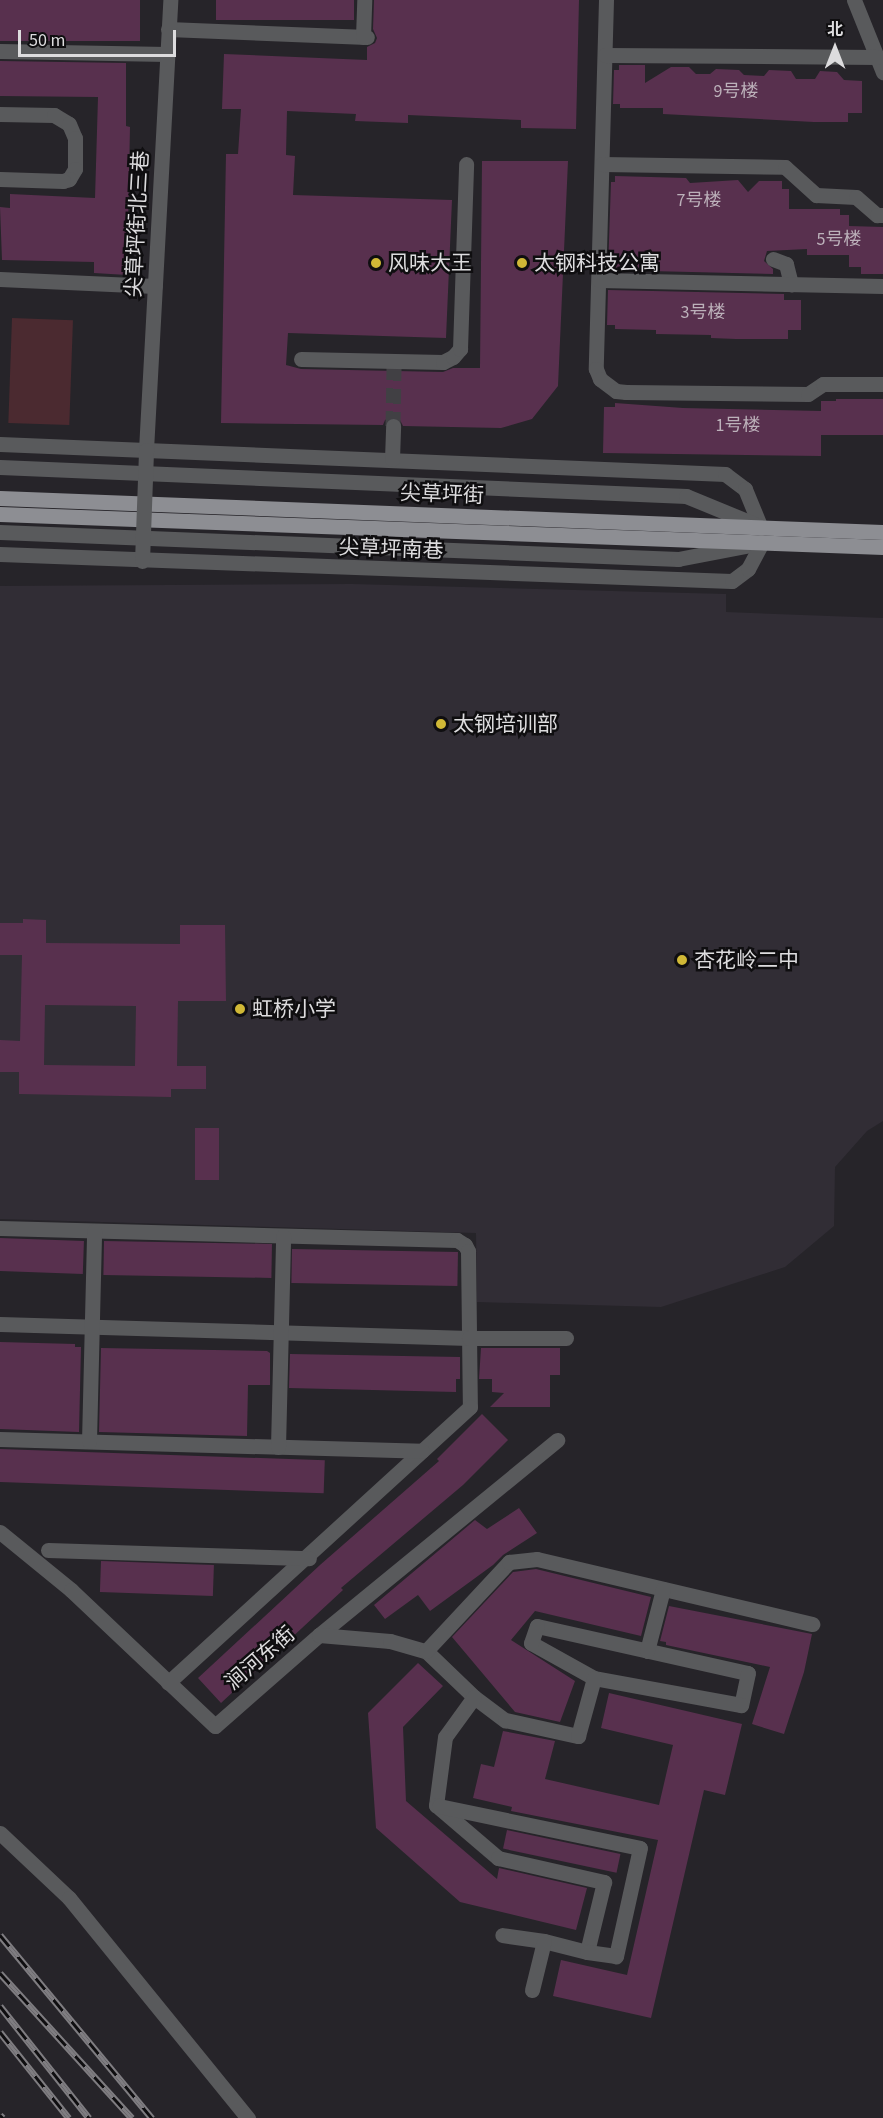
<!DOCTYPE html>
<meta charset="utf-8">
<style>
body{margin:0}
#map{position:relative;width:883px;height:2118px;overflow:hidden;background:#262429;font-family:"Source Sans 3","Noto Sans SC",sans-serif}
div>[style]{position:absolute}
.built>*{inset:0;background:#312d35}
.green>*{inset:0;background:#4b2a30;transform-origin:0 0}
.building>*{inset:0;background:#58304e;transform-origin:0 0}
.minor-tunnel>*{height:15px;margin-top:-7.5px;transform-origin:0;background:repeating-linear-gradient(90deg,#414044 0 15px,transparent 0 23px)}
.minor>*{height:15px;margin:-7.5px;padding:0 7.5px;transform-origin:7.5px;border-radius:7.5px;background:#595a5c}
.major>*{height:15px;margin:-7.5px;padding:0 7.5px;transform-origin:7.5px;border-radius:7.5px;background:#8d8e93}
.rail>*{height:7px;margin-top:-3.5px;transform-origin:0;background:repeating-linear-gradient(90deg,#0f0e10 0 14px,#7f7d81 0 28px);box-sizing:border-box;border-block:2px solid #7f7d81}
.minor-bridge>*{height:15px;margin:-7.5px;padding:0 7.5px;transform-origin:7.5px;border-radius:7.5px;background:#595a5c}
.dots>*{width:16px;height:16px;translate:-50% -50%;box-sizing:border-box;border:3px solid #0f0e10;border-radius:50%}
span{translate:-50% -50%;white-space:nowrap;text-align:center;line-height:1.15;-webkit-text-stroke:5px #0f0e10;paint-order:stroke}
.number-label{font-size:18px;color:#bcb1ba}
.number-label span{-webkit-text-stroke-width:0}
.street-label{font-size:21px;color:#dddcde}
.poi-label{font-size:21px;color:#dddcde}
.left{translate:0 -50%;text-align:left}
.north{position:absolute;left:805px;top:18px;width:60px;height:60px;-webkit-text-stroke:4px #0f0e10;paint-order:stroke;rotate:0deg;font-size:16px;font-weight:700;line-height:24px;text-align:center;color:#dddcde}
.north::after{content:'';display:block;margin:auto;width:21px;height:27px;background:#dddcde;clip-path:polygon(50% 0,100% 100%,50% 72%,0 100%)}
.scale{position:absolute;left:18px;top:30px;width:158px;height:27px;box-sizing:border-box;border:3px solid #dddcde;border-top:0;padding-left:8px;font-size:18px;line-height:21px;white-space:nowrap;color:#dddcde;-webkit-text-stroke:4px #0f0e10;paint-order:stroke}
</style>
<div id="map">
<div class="built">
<div style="clip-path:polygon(352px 584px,726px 594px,726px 612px,883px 618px,883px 1121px,867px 1131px,835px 1167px,834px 1226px,785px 1267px,661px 1307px,477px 1302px,476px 1233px,0 1219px,0 586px)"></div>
</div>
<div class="green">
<div style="left:12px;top:318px;width:61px;height:105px;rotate:2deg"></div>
</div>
<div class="building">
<div style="left:0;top:0;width:140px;height:41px"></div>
<div style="left:216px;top:0;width:138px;height:20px"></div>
<div style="clip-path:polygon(374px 0,579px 0,576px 129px,521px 128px,521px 120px,408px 115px,408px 123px,355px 121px,356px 114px,287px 111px,286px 155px,295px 156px,293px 195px,452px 200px,446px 338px,288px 333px,286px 365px,301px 369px,443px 372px,453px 368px,480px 368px,482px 161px,568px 161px,558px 386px,532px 419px,501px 428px,403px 426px,399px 418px,393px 416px,385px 420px,383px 425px,221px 423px,226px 154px,238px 154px,241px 109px,222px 109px,224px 54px,367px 60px,367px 47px,375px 43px,377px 38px,373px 29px)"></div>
<div style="clip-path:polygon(0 61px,126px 63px,126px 126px,130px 127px,127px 275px,94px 273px,94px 262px,2px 260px,0 207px,10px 208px,10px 194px,95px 198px,98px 97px,0 96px)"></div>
<div style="clip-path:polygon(619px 65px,645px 65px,645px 83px,671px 67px,689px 67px,696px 74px,710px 74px,716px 69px,739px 70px,744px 75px,764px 76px,769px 70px,791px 71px,796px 79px,815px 79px,820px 71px,837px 72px,844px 80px,862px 81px,862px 113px,848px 113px,848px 122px,814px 122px,663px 114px,663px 108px,620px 108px,620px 104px,613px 104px,614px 70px,619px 70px)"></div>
<div style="clip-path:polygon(615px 176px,686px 178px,690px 183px,738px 180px,748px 192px,759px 181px,782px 181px,782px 189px,789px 189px,789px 209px,840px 209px,840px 215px,849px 215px,849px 226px,883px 227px,883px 274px,861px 274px,861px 267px,849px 267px,849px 255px,807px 255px,807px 249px,767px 251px,764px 261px,773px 269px,773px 274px,608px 270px,611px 182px,615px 182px)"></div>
<div style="clip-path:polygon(608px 290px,784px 294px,784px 300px,801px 300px,801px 330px,788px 330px,788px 339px,736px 339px,711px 338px,711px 335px,656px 334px,656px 330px,615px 329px,615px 325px,607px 325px)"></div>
<div style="clip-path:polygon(836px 399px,883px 399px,883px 435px,821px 435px,821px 456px,603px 453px,604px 407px,615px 407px,615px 403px,683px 408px,821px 411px,821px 401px,836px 401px)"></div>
<div style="clip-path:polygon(evenodd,23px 919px,46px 920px,46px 943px,180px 944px,180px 925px,225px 925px,226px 1001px,178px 1001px,177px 1066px,206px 1066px,206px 1089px,171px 1089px,171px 1097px,19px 1094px,19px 1072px,0 1072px,0 1040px,20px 1041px,22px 955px,0 955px,0 923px,23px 923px,23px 919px,45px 1005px,136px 1006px,135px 1066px,44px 1065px,45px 1005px)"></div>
<div style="left:195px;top:1128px;width:24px;height:52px"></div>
<div style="left:0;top:1238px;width:84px;height:33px;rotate:2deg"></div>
<div style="left:104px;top:1241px;width:168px;height:34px;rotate:1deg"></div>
<div style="left:292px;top:1249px;width:166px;height:34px;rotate:1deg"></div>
<div style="clip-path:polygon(0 1342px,75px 1344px,75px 1347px,81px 1347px,79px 1432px,0 1429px)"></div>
<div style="clip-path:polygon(101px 1348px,267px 1351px,270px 1353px,270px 1385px,248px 1385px,247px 1436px,99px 1432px)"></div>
<div style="clip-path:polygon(481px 1348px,560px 1348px,560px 1375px,550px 1375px,550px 1407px,490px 1407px,504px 1393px,492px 1392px,492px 1379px,479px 1379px)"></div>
<div style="clip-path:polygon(290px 1354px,460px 1357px,460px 1379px,456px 1379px,456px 1392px,289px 1388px)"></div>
<div style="clip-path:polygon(482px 1414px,508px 1440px,463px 1485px,341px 1588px,343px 1590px,221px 1703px,198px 1678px,320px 1565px,439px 1461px,437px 1459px)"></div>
<div style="left:0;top:1449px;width:325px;height:33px;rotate:2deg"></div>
<div style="clip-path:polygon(519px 1508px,537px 1533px,503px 1555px,493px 1565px,430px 1611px,418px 1595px,385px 1619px,374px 1605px,475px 1520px,487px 1529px)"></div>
<div style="left:101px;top:1561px;width:113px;height:31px;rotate:2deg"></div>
<div style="clip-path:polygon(536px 1569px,651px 1597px,641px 1636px,535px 1611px,511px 1640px,575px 1681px,560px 1722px,515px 1712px,452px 1637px,513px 1572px)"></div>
<div style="clip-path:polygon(669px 1606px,812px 1634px,804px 1672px,784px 1734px,752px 1724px,770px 1667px,666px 1645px,666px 1642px,660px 1641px)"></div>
<div style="clip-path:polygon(418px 1663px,443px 1686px,403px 1727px,406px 1801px,497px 1879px,499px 1868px,587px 1888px,576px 1930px,460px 1902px,376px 1828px,368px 1713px)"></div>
<div style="clip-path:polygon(609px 1693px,742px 1724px,725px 1795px,704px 1790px,651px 2018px,553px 1996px,561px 1960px,627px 1975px,658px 1840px,511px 1811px,512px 1807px,473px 1798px,481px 1764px,494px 1767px,503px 1731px,555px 1741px,545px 1779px,659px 1805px,673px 1745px,601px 1728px)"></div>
<div style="left:507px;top:1830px;width:116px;height:19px;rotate:12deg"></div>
</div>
<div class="minor-tunnel">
<div style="left:393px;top:426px;width:59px;rotate:-89deg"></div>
</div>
<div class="minor">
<div style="left:606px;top:0;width:369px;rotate:91.6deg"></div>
<div style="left:596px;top:369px;width:11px;rotate:68deg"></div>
<div style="left:600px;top:379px;width:20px;rotate:37deg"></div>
<div style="left:616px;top:391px;width:10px;rotate:6deg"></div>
<div style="left:626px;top:392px;width:182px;rotate:0.6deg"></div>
<div style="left:808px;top:394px;width:18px;rotate:-34deg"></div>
<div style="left:823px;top:384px;width:60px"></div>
<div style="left:854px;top:0;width:78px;rotate:68.1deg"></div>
<div style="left:168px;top:29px;width:199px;rotate:2.3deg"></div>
<div style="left:363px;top:37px;width:37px;rotate:-88deg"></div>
<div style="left:0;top:51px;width:167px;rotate:1deg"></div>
<div style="left:605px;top:55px;width:272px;rotate:0.4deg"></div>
<div style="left:0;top:114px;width:54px;rotate:1.1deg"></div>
<div style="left:54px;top:115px;width:17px;rotate:31deg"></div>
<div style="left:69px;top:124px;width:15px;rotate:67deg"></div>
<div style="left:75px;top:138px;width:31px;rotate:90deg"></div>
<div style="left:75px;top:169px;width:12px;rotate:121deg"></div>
<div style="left:69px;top:179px;width:6px;rotate:162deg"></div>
<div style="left:63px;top:181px;width:63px;rotate:-178.2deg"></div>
<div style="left:602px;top:164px;width:183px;rotate:0.9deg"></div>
<div style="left:785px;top:167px;width:42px;rotate:42.1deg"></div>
<div style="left:816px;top:195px;width:40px;rotate:2.9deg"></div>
<div style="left:856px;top:197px;width:28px;rotate:41deg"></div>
<div style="left:877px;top:215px;width:6px"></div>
<div style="left:773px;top:259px;width:14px;rotate:21deg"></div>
<div style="left:786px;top:264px;width:21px;rotate:76deg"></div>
<div style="left:0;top:279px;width:155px;rotate:2.6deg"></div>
<div style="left:599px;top:280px;width:284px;rotate:1.2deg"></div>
<div style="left:301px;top:359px;width:142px;rotate:1.2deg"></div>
<div style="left:443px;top:362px;width:11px;rotate:-27deg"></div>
<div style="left:453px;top:357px;width:11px;rotate:-49deg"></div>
<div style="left:460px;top:349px;width:185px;rotate:-88.1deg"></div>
<div style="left:0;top:444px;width:726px;rotate:2.37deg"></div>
<div style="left:725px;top:474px;width:25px;rotate:37deg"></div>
<div style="left:745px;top:489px;width:42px;rotate:67.7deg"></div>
<div style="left:146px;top:450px;width:451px;rotate:-86.9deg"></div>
<div style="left:392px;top:459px;width:33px;rotate:-88deg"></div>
<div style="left:0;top:467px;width:687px;rotate:2.42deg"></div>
<div style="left:686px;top:496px;width:79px;rotate:22.3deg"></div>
<div style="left:0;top:532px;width:679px;rotate:2.28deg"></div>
<div style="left:678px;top:559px;width:73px;rotate:-11deg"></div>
<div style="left:0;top:554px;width:732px;rotate:2.11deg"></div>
<div style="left:732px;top:581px;width:20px;rotate:-37deg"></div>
<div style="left:748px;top:569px;width:30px;rotate:-62deg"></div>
<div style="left:0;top:1228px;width:457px;rotate:1.5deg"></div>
<div style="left:457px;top:1240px;width:9px;rotate:32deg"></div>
<div style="left:465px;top:1245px;width:7px;rotate:63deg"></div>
<div style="left:468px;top:1251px;width:156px;rotate:89.3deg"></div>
<div style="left:470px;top:1407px;width:409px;rotate:137.6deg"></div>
<div style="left:0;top:1324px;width:469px;rotate:1.7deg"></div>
<div style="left:469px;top:1338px;width:97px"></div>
<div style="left:0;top:1439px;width:422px;rotate:1.6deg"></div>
<div style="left:89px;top:1441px;width:210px;rotate:-88.6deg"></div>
<div style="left:278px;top:1447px;width:211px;rotate:-88.6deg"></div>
<div style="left:0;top:1532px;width:92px;rotate:39.2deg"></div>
<div style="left:71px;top:1590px;width:198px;rotate:43.4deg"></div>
<div style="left:215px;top:1726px;width:138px;rotate:-41.2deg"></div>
<div style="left:319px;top:1635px;width:308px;rotate:-39.3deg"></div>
<div style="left:48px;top:1550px;width:261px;rotate:1.8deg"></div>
<div style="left:537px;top:1626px;width:216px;rotate:12.6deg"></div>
<div style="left:748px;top:1673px;width:33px;rotate:102deg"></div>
<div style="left:741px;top:1705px;width:149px;rotate:-169.6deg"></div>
<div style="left:594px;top:1678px;width:72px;rotate:-150.9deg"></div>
<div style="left:531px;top:1643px;width:18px;rotate:-71deg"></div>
<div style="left:319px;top:1635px;width:71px;rotate:4.8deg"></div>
<div style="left:390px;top:1641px;width:37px;rotate:16deg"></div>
<div style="left:426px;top:1651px;width:66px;rotate:43.8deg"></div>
<div style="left:474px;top:1697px;width:39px;rotate:37deg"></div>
<div style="left:505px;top:1720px;width:75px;rotate:12.4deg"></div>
<div style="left:578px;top:1736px;width:60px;rotate:-74.6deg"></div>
<div style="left:426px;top:1651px;width:122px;rotate:-47deg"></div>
<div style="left:509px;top:1562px;width:28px;rotate:-6deg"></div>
<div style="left:537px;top:1559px;width:283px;rotate:13.3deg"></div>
<div style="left:647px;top:1651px;width:64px;rotate:-75.5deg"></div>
<div style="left:474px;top:1697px;width:49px;rotate:125.9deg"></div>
<div style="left:445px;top:1737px;width:69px;rotate:97.5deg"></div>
<div style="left:436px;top:1805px;width:82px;rotate:40.5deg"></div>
<div style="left:498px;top:1858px;width:109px;rotate:12.8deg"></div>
<div style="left:604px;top:1882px;width:72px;rotate:103.7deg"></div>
<div style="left:587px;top:1952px;width:44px;rotate:-165.7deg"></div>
<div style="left:544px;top:1941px;width:42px;rotate:-171.9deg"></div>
<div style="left:439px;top:1806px;width:205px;rotate:11.8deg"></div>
<div style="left:640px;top:1848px;width:111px;rotate:102.5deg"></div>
<div style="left:616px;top:1956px;width:29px;rotate:-172deg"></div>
<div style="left:0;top:1833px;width:95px;rotate:43.3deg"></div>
<div style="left:69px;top:1898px;width:284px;rotate:50.9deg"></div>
<div style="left:532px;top:1990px;width:50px;rotate:-76.2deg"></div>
</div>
<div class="major">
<div style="left:0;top:498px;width:884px;rotate:2.21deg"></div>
<div style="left:0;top:514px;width:884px;rotate:2.14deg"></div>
</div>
<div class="rail">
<div style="left:0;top:1935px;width:238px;rotate:50.3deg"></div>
<div style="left:0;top:1973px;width:196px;rotate:47.7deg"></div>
<div style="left:0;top:2006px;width:143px;rotate:51.5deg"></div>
<div style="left:0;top:2032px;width:110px;rotate:51.3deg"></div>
<div style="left:0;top:2115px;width:4px;rotate:45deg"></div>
</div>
<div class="minor-bridge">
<div style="left:142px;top:561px;width:111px;rotate:-87.9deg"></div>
</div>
<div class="dots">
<div style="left:376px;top:263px;background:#d0b836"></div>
<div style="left:522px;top:263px;background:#d0b836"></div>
<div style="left:441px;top:724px;background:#d0b836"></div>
<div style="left:682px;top:960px;background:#d0b836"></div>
<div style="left:240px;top:1009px;background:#d0b836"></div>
</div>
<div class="number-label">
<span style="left:736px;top:92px">9号楼</span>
<span style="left:699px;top:201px">7号楼</span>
<span style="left:839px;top:240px">5号楼</span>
<span style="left:703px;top:313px">3号楼</span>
<span style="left:738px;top:426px">1号楼</span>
</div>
<div class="street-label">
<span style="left:137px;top:224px;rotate:-87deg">尖草坪街北三巷</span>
<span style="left:442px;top:494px;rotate:2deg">尖草坪街</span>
<span style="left:391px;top:549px;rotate:2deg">尖草坪南巷</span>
<span style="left:260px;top:1658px;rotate:-41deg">涧河东街</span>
</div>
<div class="poi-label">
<span class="left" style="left:388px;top:263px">风味大王</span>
<span class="left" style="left:534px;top:263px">太钢科技公寓</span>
<span class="left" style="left:453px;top:724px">太钢培训部</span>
<span class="left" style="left:694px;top:960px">杏花岭二中</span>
<span class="left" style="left:252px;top:1009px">虹桥小学</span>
</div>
<div class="north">北</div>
<div class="scale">50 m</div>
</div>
